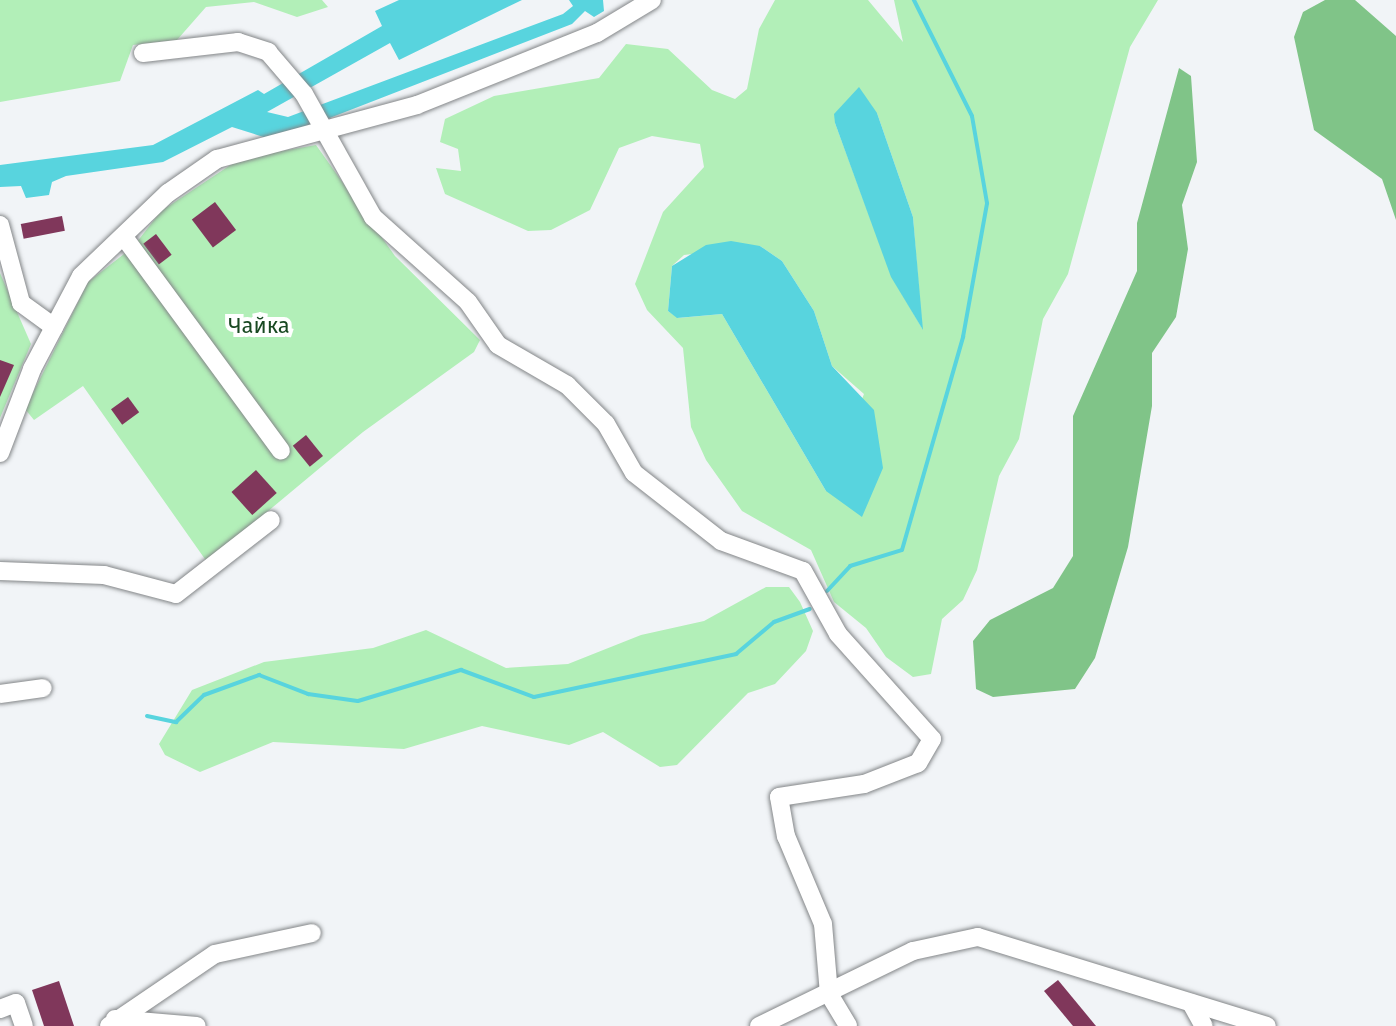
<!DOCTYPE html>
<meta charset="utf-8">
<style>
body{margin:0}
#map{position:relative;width:1396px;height:1026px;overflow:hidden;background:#f1f4f7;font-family:"Fira Sans",sans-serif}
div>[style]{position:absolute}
.green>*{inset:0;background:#b2efb8}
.forest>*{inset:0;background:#80c488}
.water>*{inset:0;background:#58d4de}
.stream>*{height:4px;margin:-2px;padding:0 2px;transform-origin:2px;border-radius:2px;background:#58d4de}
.building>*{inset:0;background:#80375b;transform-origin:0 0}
.roads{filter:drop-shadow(0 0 2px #838688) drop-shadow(0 0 2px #838688)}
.minor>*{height:18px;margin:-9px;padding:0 9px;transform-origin:9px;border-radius:9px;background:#fff}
span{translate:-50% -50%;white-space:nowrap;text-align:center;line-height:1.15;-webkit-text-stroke:8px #fff;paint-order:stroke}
.park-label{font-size:22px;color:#194922}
</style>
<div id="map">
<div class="green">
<div style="clip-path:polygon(0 0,322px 0,328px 7px,297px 17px,254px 2px,206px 7px,177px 40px,133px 45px,120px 81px,0 102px)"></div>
<div style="clip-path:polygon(evenodd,775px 0,868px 0,903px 42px,894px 0,1158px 0,1130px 47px,1068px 274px,1043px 319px,1019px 439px,999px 476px,977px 570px,963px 600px,942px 619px,931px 674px,913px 677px,886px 657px,866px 628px,834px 602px,811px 550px,742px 511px,706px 460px,691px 427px,683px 348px,647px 310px,635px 284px,663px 212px,704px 167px,700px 144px,652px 136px,619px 148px,590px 210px,551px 230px,528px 231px,445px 194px,436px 168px,461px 171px,458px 149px,440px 142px,445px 119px,494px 96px,599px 78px,626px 44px,668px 49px,712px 90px,735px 99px,747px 89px,759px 29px,775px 0,877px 113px,913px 217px,922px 328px,892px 277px,835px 123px,877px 113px,775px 0,760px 246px,782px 261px,814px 311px,832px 366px,864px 394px,826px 491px,722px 314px,678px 318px,668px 311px,672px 266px,684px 255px,760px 246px)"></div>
<div style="clip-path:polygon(316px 145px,395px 256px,480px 340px,474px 352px,363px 432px,207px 562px,83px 386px,34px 420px,25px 409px,88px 282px,133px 247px,161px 211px,241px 158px)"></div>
<div style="clip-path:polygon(0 273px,31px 344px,0 418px)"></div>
<div style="clip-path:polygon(766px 587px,789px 587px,800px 602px,813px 631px,806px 651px,775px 684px,748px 693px,677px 765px,660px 767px,603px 732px,569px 745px,482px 726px,404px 749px,273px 742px,200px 772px,165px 755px,159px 744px,192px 690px,264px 662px,373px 648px,426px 630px,506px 668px,568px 664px,641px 635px,704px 621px)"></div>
</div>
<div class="forest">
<div style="clip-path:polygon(1325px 0,1355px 0,1396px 36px,1396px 220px,1382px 179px,1314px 130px,1294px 37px,1303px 12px)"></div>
<div style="clip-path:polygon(1179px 68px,1191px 76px,1197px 162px,1182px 205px,1188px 249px,1176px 317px,1152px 353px,1152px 406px,1128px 547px,1095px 658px,1075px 689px,993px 697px,976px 689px,973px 641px,990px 620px,1053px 588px,1073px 556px,1073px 416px,1137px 271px,1137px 223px)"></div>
</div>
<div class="water">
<div style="clip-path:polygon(399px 0,522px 0,399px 60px,390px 43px,267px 112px,288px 117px,563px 14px,573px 6px,569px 0,603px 0,604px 11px,594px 17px,585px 11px,572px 24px,273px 140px,232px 127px,163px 162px,66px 176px,52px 182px,49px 195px,26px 198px,21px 186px,0 187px,0 165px,153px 145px,258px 90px,264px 94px,382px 26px,375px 11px)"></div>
<div style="clip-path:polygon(859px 87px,877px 113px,913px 217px,923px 330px,891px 277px,835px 123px,834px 114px)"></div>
<div style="clip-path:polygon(731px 241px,760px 246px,782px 261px,814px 311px,832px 366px,874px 410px,883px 468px,862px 517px,826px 491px,722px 314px,677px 318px,668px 311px,672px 266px,706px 245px)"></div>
</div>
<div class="stream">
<div style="left:827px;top:591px;width:34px;rotate:-47deg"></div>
<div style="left:850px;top:566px;width:54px;rotate:-17.1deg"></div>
<div style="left:902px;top:550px;width:222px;rotate:-74deg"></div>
<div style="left:963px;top:337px;width:136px;rotate:-79.8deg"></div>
<div style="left:987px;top:203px;width:88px;rotate:-99.8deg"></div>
<div style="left:972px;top:116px;width:130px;rotate:-116.6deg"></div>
<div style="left:147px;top:716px;width:30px;rotate:12deg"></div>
<div style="left:176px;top:722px;width:39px;rotate:-44deg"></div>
<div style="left:204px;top:695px;width:59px;rotate:-20deg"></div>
<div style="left:259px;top:675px;width:53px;rotate:21.2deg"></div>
<div style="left:308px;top:694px;width:50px;rotate:8deg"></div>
<div style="left:358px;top:701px;width:108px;rotate:-16.8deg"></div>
<div style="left:461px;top:670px;width:78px;rotate:20.3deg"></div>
<div style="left:534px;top:697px;width:207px;rotate:-12deg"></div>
<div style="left:736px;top:654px;width:50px;rotate:-40.1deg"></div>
<div style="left:774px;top:622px;width:38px;rotate:-20deg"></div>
</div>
<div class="building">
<div style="left:215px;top:202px;width:35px;height:29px;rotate:53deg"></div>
<div style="left:62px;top:216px;width:15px;height:42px;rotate:79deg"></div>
<div style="left:156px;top:234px;width:26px;height:16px;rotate:53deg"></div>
<div style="clip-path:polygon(0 360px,14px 365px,0 397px)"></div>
<div style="left:128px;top:397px;width:19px;height:21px;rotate:54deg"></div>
<div style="left:306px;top:435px;width:27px;height:17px;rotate:51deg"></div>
<div style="left:256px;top:470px;width:31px;height:33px;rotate:48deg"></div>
<div style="clip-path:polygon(1058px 980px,1096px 1026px,1073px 1026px,1044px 991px)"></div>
<div style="clip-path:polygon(59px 981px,74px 1026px,44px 1026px,32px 990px)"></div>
</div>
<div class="roads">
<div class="minor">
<div style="left:143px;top:53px;width:96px;rotate:-6.6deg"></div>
<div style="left:238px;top:42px;width:32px;rotate:18deg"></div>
<div style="left:268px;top:52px;width:55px;rotate:49.4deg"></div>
<div style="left:304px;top:94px;width:141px;rotate:60.7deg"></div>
<div style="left:373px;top:217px;width:127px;rotate:41.8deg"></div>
<div style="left:468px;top:302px;width:52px;rotate:55.1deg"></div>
<div style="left:498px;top:345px;width:80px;rotate:30.1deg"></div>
<div style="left:567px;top:385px;width:55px;rotate:45deg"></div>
<div style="left:606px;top:424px;width:56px;rotate:60.3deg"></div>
<div style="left:634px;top:473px;width:110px;rotate:38deg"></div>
<div style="left:721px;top:541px;width:87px;rotate:20.1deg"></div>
<div style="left:803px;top:571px;width:72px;rotate:60.9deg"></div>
<div style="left:838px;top:634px;width:141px;rotate:48.2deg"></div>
<div style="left:932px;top:739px;width:28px;rotate:120deg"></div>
<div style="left:918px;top:763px;width:58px;rotate:158.7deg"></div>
<div style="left:864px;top:784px;width:86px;rotate:171.3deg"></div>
<div style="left:779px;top:797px;width:40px;rotate:80deg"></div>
<div style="left:786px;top:836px;width:95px;rotate:67.2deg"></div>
<div style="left:823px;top:924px;width:70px;rotate:85.1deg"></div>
<div style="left:829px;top:994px;width:37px;rotate:59deg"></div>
<div style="left:0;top:225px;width:81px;rotate:74.9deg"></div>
<div style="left:21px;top:303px;width:41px;rotate:36deg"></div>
<div style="left:124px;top:237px;width:265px;rotate:53.7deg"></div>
<div style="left:0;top:453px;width:90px;rotate:-69.1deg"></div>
<div style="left:32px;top:369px;width:105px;rotate:-62.2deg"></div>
<div style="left:81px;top:276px;width:120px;rotate:-43.7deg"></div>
<div style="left:168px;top:193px;width:60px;rotate:-34.8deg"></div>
<div style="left:217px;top:159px;width:207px;rotate:-15.1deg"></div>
<div style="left:417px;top:105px;width:194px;rotate:-21.8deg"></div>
<div style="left:597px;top:33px;width:64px;rotate:-31deg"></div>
<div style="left:0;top:571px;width:104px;rotate:2.2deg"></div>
<div style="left:104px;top:575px;width:74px;rotate:14.8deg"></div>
<div style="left:176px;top:594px;width:120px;rotate:-37.9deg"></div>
<div style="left:0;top:694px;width:43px;rotate:-7.9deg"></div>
<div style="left:1191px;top:1003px;width:26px;rotate:61deg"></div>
<div style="left:0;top:1009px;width:17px;rotate:-21deg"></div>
<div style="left:16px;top:1003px;width:24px;rotate:71deg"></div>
<div style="left:115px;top:1019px;width:82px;rotate:4.9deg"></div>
<div style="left:109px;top:1026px;width:128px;rotate:-34.2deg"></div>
<div style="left:215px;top:954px;width:99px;rotate:-12.2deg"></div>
<div style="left:759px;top:1026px;width:171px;rotate:-26deg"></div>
<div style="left:913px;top:951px;width:66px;rotate:-12.2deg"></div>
<div style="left:978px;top:937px;width:302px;rotate:17.1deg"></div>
</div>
</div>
<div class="park-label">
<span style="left:259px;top:326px">Чайка</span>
</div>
</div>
